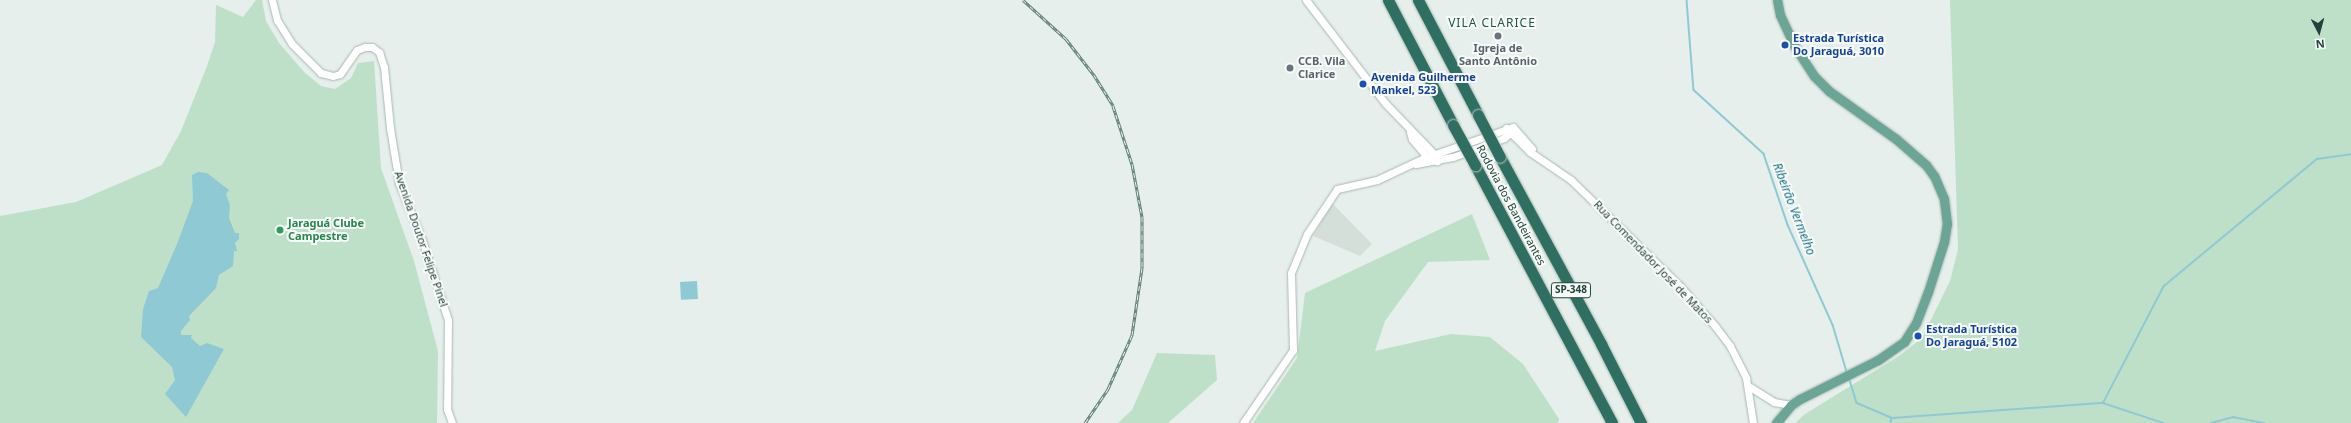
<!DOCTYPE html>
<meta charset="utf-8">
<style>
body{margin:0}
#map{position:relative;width:2351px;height:423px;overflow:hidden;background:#e6efeb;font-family:"Noto Sans",sans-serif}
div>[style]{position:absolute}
.built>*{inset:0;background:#d4dfda}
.green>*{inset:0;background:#bfe0c8}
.water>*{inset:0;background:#8ec9d4;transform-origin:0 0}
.stream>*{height:1.5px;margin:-0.75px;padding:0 0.75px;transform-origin:0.75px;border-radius:0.75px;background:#8ec9d4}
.roads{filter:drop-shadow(0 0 1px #a8b8b2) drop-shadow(0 0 1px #a8b8b2)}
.minor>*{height:7px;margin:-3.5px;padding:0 3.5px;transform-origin:3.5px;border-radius:3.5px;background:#fff}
.major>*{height:9px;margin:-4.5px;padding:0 4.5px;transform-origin:4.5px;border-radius:4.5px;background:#6aa596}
.highway>*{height:11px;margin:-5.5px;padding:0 5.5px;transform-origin:5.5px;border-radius:5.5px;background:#2f6f62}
.rail>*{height:3px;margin-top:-1.5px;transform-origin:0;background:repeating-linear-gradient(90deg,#f7fbf9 0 4.5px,#5f7d75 0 9px);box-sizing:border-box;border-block:1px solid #5f7d75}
.bridges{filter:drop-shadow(0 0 1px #c2cac8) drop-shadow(0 0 1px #c2cac8)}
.highway-bridge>*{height:11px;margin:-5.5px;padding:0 5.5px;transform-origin:5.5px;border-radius:5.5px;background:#2f6f62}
.dots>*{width:11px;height:11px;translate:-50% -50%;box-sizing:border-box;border:2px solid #f7fbf9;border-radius:50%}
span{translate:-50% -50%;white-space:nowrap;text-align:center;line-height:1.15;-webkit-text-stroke:4px #f7fbf9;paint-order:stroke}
.shield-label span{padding:1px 3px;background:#f7fbf9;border:1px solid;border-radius:3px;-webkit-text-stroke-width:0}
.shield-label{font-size:10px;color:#24423a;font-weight:700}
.transit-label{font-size:11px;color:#164399;font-weight:700}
.left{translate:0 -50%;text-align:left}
.worship-label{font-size:11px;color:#5b616d;font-weight:700}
.street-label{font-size:11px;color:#24423a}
.leisure-label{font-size:11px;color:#27864d;font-weight:700}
.neighbourhood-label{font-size:12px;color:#1f5548;letter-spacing:1px}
.water-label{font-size:12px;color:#1c6f80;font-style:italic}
.north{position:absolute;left:2299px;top:12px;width:40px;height:40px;-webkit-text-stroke:3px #f7fbf9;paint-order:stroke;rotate:174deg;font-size:11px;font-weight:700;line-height:16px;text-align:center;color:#24423a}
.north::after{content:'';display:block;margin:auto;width:14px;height:18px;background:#24423a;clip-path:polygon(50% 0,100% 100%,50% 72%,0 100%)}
</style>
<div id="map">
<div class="built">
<div style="clip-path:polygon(1332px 203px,1372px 244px,1360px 256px,1313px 236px)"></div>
</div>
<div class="green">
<div style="clip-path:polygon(256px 0,262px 0,266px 21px,279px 43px,304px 72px,321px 86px,335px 89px,351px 78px,358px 63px,374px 61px,381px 168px,414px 261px,438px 351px,437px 423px,0 423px,0 216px,76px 202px,162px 165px,181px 131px,207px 66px,215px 42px,216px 5px,243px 17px)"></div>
<div style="clip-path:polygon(1950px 0,2351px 0,2351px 423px,1795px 423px,1805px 414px,1899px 356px,1922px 338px,1950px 281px,1958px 249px)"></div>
<div style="clip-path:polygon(1472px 214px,1490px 260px,1428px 262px,1385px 321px,1375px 351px,1451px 334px,1490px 337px,1523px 364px,1559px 419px,1558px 423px,1253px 423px,1297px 358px,1305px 293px)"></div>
<div style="clip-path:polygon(1157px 353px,1215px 355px,1217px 380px,1168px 423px,1118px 423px,1132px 410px)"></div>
</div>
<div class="water">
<div style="clip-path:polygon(198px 172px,207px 173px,229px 190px,226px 194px,230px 205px,229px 218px,235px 233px,239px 233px,239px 239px,235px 243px,237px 251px,234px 251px,233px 266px,219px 275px,216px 288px,189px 316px,190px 320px,181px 331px,181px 335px,192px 335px,191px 338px,200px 346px,207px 343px,224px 349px,186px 417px,165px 394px,175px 380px,172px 367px,141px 337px,143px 309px,149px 291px,158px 288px,177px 244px,193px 201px,192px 175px)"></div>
<div style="left:697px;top:281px;width:18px;height:17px;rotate:87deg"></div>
</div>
<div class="stream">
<div style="left:1687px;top:0;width:90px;rotate:85.6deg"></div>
<div style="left:1694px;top:90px;width:95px;rotate:42.4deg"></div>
<div style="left:1764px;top:154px;width:75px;rotate:71.3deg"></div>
<div style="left:1788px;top:225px;width:110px;rotate:65.8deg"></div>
<div style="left:1833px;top:325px;width:49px;rotate:73.4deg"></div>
<div style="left:1849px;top:377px;width:27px;rotate:73deg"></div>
<div style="left:1857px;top:403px;width:38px;rotate:23deg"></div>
<div style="left:1892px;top:418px;width:5px;rotate:101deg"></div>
<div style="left:2103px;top:403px;width:64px;rotate:18.2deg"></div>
<div style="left:1892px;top:418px;width:212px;rotate:-4.1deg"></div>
<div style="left:2103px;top:403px;width:132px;rotate:-62.5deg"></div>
<div style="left:2164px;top:286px;width:199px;rotate:-39.7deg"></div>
<div style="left:2317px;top:159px;width:34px;rotate:-8deg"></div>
<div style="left:2211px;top:423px;width:23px;rotate:-15deg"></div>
<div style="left:2233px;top:417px;width:33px;rotate:11deg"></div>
</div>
<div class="roads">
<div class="minor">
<div style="left:272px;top:0;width:21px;rotate:76deg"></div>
<div style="left:277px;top:20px;width:28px;rotate:58deg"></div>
<div style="left:292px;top:44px;width:41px;rotate:45deg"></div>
<div style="left:321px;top:73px;width:12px;rotate:14deg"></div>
<div style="left:333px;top:76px;width:7px;rotate:-16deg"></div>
<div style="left:340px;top:74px;width:29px;rotate:-55deg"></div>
<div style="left:357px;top:50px;width:9px;rotate:-21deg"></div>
<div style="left:365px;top:47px;width:7px"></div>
<div style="left:372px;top:47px;width:9px;rotate:36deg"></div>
<div style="left:379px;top:52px;width:16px;rotate:72deg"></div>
<div style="left:384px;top:67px;width:61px;rotate:84.4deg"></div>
<div style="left:390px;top:128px;width:56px;rotate:80.7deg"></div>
<div style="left:399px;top:183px;width:61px;rotate:68deg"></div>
<div style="left:422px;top:240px;width:84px;rotate:72deg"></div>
<div style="left:448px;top:320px;width:89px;rotate:90.6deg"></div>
<div style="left:447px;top:409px;width:15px;rotate:70deg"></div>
<div style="left:1306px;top:0;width:130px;rotate:52.5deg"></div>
<div style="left:1385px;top:103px;width:71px;rotate:46.1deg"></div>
<div style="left:1434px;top:154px;width:8px;rotate:67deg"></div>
<div style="left:1513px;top:127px;width:29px;rotate:49deg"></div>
<div style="left:1506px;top:128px;width:34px;rotate:45deg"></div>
<div style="left:1530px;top:152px;width:50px;rotate:34.3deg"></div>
<div style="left:1571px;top:180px;width:153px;rotate:44.2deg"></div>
<div style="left:1681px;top:287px;width:52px;rotate:48.9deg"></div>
<div style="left:1715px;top:326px;width:25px;rotate:53deg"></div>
<div style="left:1730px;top:346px;width:36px;rotate:63deg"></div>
<div style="left:1746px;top:378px;width:46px;rotate:81.2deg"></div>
<div style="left:1410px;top:132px;width:7px;rotate:74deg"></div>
<div style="left:1412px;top:139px;width:26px;rotate:50deg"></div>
<div style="left:1416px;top:164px;width:38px;rotate:-11deg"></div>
<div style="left:1453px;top:157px;width:54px;rotate:-20.4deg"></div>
<div style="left:1504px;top:138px;width:11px;rotate:-41deg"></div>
<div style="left:1750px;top:387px;width:28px;rotate:32deg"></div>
<div style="left:1774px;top:402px;width:17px;rotate:10deg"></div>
<div style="left:1243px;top:423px;width:88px;rotate:-55.6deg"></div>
<div style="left:1293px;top:350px;width:77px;rotate:-91.5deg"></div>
<div style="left:1291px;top:273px;width:42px;rotate:-67.7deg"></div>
<div style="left:1307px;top:234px;width:54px;rotate:-56.3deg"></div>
<div style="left:1337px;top:189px;width:41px;rotate:-12.7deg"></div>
<div style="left:1377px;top:180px;width:52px;rotate:-25.1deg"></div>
<div style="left:1424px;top:158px;width:94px;rotate:-19.2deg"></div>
</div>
<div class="major">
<div style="left:1776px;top:423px;width:23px;rotate:-50deg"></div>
<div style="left:1791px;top:405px;width:11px;rotate:-34deg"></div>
<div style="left:1800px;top:399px;width:87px;rotate:-26.6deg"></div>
<div style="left:1878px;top:360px;width:32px;rotate:-35deg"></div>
<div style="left:1904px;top:342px;width:22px;rotate:-58deg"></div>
<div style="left:1916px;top:323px;width:33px;rotate:-69deg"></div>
<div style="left:1928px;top:292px;width:52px;rotate:-72.3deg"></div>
<div style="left:1944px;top:242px;width:18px;rotate:-81deg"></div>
<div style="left:1947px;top:224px;width:25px;rotate:-97deg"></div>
<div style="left:1944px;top:199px;width:25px;rotate:-113deg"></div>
<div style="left:1934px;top:176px;width:14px;rotate:-126deg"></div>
<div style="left:1926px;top:165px;width:40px;rotate:-139deg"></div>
<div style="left:1896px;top:139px;width:82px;rotate:-144.4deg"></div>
<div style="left:1829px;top:91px;width:21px;rotate:-135deg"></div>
<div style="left:1814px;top:76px;width:37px;rotate:-123deg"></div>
<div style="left:1794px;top:45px;width:33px;rotate:-115deg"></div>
<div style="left:1780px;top:15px;width:15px;rotate:-101deg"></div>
</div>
<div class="highway">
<div style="left:1388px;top:0;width:141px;rotate:62.5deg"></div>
<div style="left:1418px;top:0;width:130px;rotate:62.4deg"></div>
<div style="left:1500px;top:157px;width:213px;rotate:61.6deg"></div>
<div style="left:1601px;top:344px;width:89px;rotate:63.1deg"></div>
<div style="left:1475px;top:165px;width:292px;rotate:62deg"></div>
</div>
</div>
<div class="rail">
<div style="left:1023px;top:0;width:58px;rotate:42.2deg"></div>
<div style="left:1066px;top:39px;width:46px;rotate:52.1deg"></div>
<div style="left:1094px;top:75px;width:36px;rotate:58deg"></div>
<div style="left:1113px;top:106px;width:61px;rotate:71.9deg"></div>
<div style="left:1132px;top:164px;width:54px;rotate:79.3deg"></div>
<div style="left:1142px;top:217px;width:51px;rotate:90deg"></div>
<div style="left:1142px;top:268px;width:68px;rotate:98.5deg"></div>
<div style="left:1132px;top:335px;width:59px;rotate:114deg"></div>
<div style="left:1108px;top:389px;width:41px;rotate:124.1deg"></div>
</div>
<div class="bridges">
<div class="highway-bridge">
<div style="left:1478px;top:115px;width:47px;rotate:62.4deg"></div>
<div style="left:1453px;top:125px;width:46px;rotate:61.2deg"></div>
</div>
</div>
<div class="dots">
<div style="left:1498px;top:36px;background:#6b7280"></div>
<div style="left:1785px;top:45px;background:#1a4fb4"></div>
<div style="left:1290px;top:68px;background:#6b7280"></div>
<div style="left:1363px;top:84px;background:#1a4fb4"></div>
<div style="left:280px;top:230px;background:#2e9e5b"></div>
<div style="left:1918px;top:336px;background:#1a4fb4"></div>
</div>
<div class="shield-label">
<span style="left:1571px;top:290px">SP-348</span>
</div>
<div class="transit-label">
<span class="left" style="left:1793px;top:45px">Estrada Turística<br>Do Jaraguá, 3010</span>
<span class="left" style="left:1371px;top:84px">Avenida Guilherme<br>Mankel, 523</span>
<span class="left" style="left:1926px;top:336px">Estrada Turística<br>Do Jaraguá, 5102</span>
</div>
<div class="worship-label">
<span style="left:1498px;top:55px">Igreja de<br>Santo Antônio</span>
<span class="left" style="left:1298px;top:68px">CCB. Vila<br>Clarice</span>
</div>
<div class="street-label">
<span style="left:1511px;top:205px;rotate:62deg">Rodovia dos Bandeirantes</span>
<span style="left:421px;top:239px;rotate:71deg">Avenida Doutor Felipe Pinel</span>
<span style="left:1653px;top:262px;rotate:46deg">Rua Comendador José de Matos</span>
</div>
<div class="leisure-label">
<span class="left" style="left:288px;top:230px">Jaraguá Clube<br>Campestre</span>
</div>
<div class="neighbourhood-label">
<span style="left:1492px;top:23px">VILA CLARICE</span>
</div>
<div class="water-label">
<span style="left:1794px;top:209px;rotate:69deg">Ribeirão Vermelho</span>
</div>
<div class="north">N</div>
</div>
